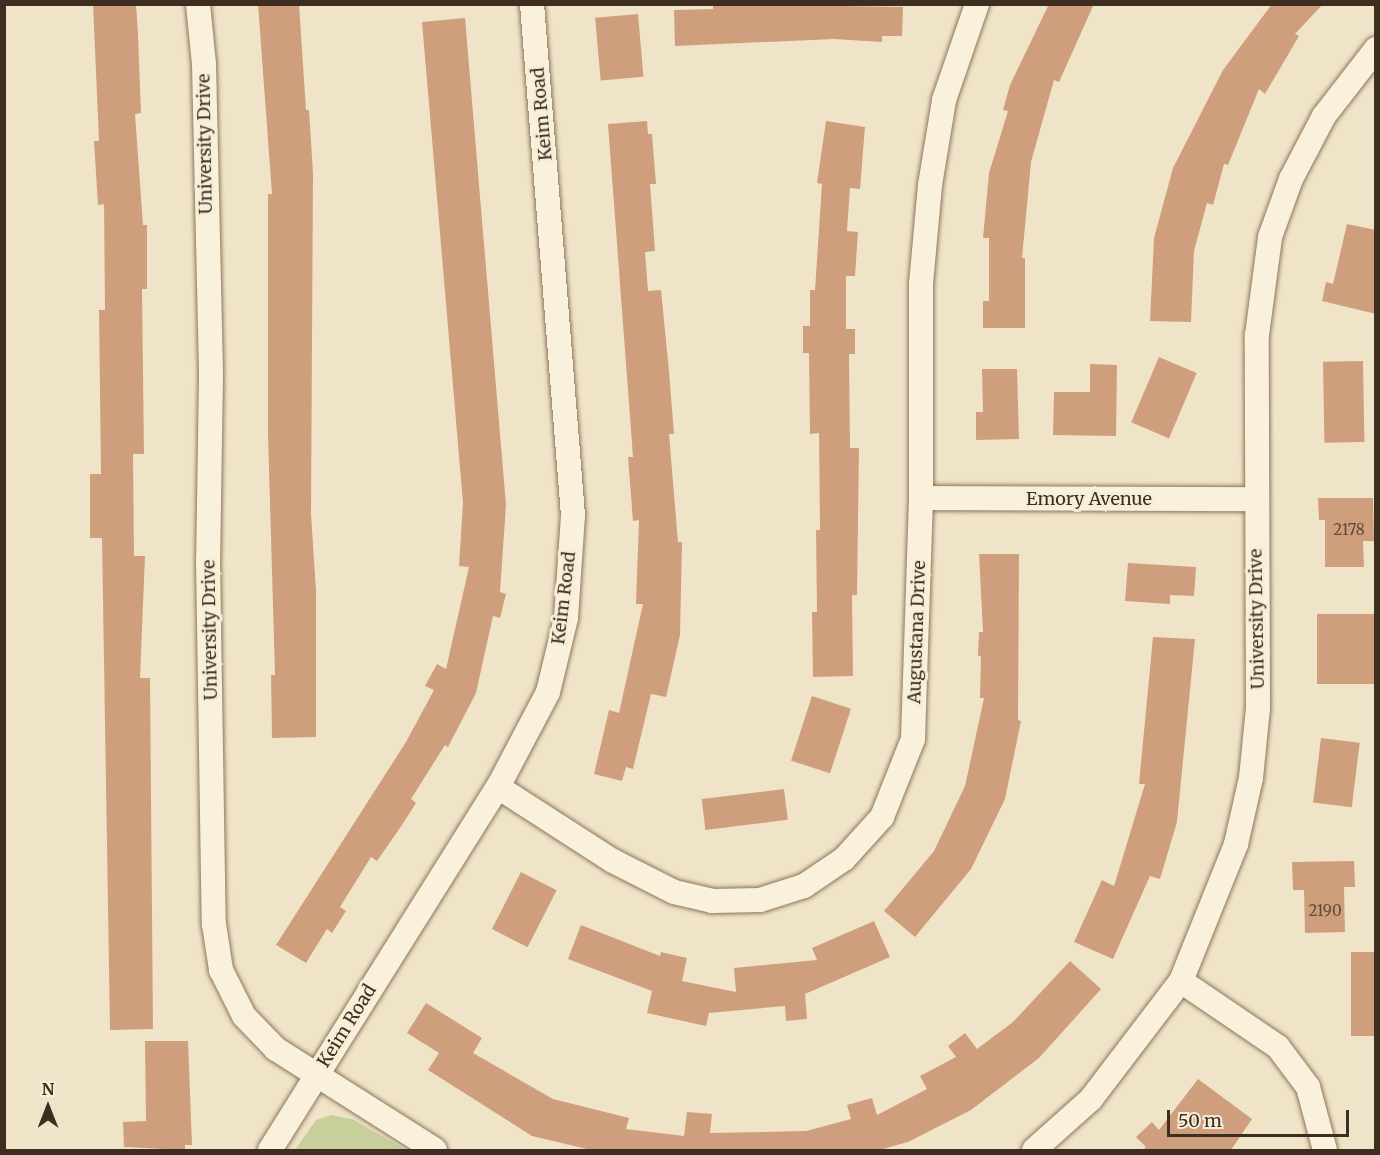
<!DOCTYPE html>
<style>
body{margin:0}
#map{position:relative;width:1380px;height:1155px;overflow:hidden;background:#f0e4c8;font-family:Merriweather,serif}
div>[style]{position:absolute}
.green>*{inset:0;background:#c9cf9b}
.building>*{inset:0;background:#cf9f7d;transform-origin:0 0}
.roads{filter:drop-shadow(0 0 2px #8d765c) drop-shadow(0 0 2px #8d765c)}
.minor>*{height:24px;margin:-12px;padding:0 12px;transform-origin:12px;border-radius:12px;background:#faf1dc}
span{translate:-50% -50%;white-space:nowrap;text-align:center;line-height:1.15;-webkit-text-stroke:6px #f7eed8;paint-order:stroke}
.number-label{font-size:15px;color:#624a37}
.number-label span{-webkit-text-stroke-width:0}
.street-label{font-size:18px;color:#3d2e20}
.frame{position:absolute;inset:0;border:6px solid #3d2e20;pointer-events:none}
.north{position:absolute;left:18px;top:1077px;width:60px;height:60px;-webkit-text-stroke:4px #f7eed8;paint-order:stroke;rotate:0deg;font-size:16px;font-weight:700;line-height:24px;text-align:center;color:#3d2e20}
.north::after{content:'';display:block;margin:auto;width:21px;height:27px;background:#3d2e20;clip-path:polygon(50% 0,100% 100%,50% 72%,0 100%)}
.scale{position:absolute;left:1167px;top:1110px;width:182px;height:27px;box-sizing:border-box;border:3px solid #3d2e20;border-top:0;padding-left:8px;font-size:18px;line-height:21px;white-space:nowrap;color:#3d2e20;-webkit-text-stroke:4px #f7eed8;paint-order:stroke}
</style>
<div id="map">
<div class="green">
<div style="clip-path:polygon(332px 1115px,352px 1119px,406px 1150px,295px 1150px,316px 1120px)"></div>
</div>
<div class="building">
<div style="clip-path:polygon(93px 4px,136px 4px,138px 34px,141px 113px,135px 114px,143px 225px,147px 225px,147px 289px,142px 289px,144px 454px,133px 454px,134px 556px,145px 556px,140px 678px,150px 678px,153px 1029px,110px 1030px,102px 538px,90px 538px,90px 474px,101px 474px,99px 310px,105px 310px,104px 204px,98px 205px,94px 141px,99px 141px)"></div>
<div style="clip-path:polygon(258px 4px,299px 4px,306px 110px,309px 110px,313px 173px,311px 514px,316px 591px,316px 737px,272px 738px,271px 675px,275px 675px,268px 434px,268px 194px,272px 194px)"></div>
<div style="clip-path:polygon(713px 4px,903px 7px,902px 36px,882px 36px,882px 42px,834px 39px,675px 46px,674px 10px,713px 9px)"></div>
<div style="clip-path:polygon(1049px 4px,1094px 4px,1059px 82px,1054px 80px,1031px 162px,1022px 258px,1025px 258px,1025px 328px,983px 328px,983px 301px,989px 301px,989px 238px,983px 238px,989px 173px,1008px 111px,1003px 110px,1010px 85px)"></div>
<div style="clip-path:polygon(1272px 4px,1323px 4px,1295px 34px,1299px 36px,1265px 94px,1259px 89px,1228px 165px,1224px 164px,1213px 205px,1207px 203px,1194px 251px,1191px 322px,1150px 321px,1154px 238px,1173px 168px,1223px 70px)"></div>
<div style="left:638px;top:14px;width:63px;height:43px;rotate:85deg"></div>
<div style="clip-path:polygon(465px 18px,506px 505px,500px 592px,506px 594px,500px 618px,493px 616px,476px 693px,448px 747px,445px 745px,411px 799px,416px 803px,402px 825px,377px 861px,371px 857px,340px 907px,346px 911px,332px 933px,327px 929px,306px 963px,276px 945px,406px 742px,434px 690px,425px 686px,437px 664px,446px 669px,469px 567px,459px 566px,463px 503px,422px 22px)"></div>
<div style="clip-path:polygon(647px 121px,648px 134px,652px 134px,656px 184px,650px 184px,655px 251px,645px 252px,648px 291px,661px 290px,669px 371px,674px 434px,669px 434px,678px 542px,682px 542px,680px 635px,666px 697px,651px 694px,633px 769px,626px 767px,622px 781px,594px 774px,609px 710px,619px 713px,643px 604px,636px 604px,639px 520px,633px 521px,628px 457px,633px 457px,608px 124px)"></div>
<div style="clip-path:polygon(826px 121px,865px 127px,860px 189px,850px 188px,847px 231px,858px 232px,855px 276px,846px 276px,846px 329px,855px 329px,855px 354px,849px 354px,850px 448px,859px 448px,857px 595px,852px 595px,853px 676px,813px 677px,812px 612px,817px 612px,816px 530px,820px 530px,819px 433px,810px 434px,809px 353px,803px 353px,803px 326px,810px 326px,810px 290px,815px 290px,822px 184px,817px 183px)"></div>
<div style="clip-path:polygon(1347px 224px,1376px 230px,1376px 314px,1322px 301px,1326px 282px,1333px 284px)"></div>
<div style="left:1159px;top:357px;width:41px;height:71px;rotate:23deg"></div>
<div style="left:1363px;top:361px;width:81px;height:40px;rotate:89deg"></div>
<div style="clip-path:polygon(1090px 364px,1117px 365px,1116px 436px,1053px 435px,1054px 392px,1090px 392px)"></div>
<div style="clip-path:polygon(982px 369px,1017px 369px,1019px 439px,976px 440px,976px 412px,983px 412px)"></div>
<div style="clip-path:polygon(1318px 498px,1373px 498px,1374px 541px,1363px 541px,1364px 567px,1325px 567px,1325px 520px,1319px 520px)"></div>
<div style="clip-path:polygon(979px 554px,1019px 554px,1018px 720px,1021px 721px,1005px 799px,971px 869px,915px 937px,884px 911px,934px 851px,965px 786px,984px 698px,980px 698px,981px 656px,978px 656px,979px 632px,983px 632px)"></div>
<div style="clip-path:polygon(1128px 563px,1196px 567px,1194px 596px,1170px 595px,1170px 604px,1125px 601px)"></div>
<div style="left:1376px;top:614px;width:70px;height:59px;rotate:90deg"></div>
<div style="clip-path:polygon(1153px 637px,1195px 639px,1177px 822px,1160px 879px,1150px 876px,1113px 959px,1074px 942px,1102px 880px,1114px 886px,1145px 784px,1139px 784px)"></div>
<div style="left:812px;top:696px;width:41px;height:68px;rotate:18deg"></div>
<div style="left:1321px;top:738px;width:39px;height:65px;rotate:7deg"></div>
<div style="left:784px;top:789px;width:31px;height:83px;rotate:83deg"></div>
<div style="clip-path:polygon(1354px 861px,1355px 887px,1344px 887px,1345px 932px,1305px 933px,1304px 890px,1293px 890px,1292px 862px)"></div>
<div style="left:521px;top:872px;width:40px;height:64px;rotate:27deg"></div>
<div style="clip-path:polygon(874px 921px,890px 957px,805px 994px,807px 1019px,786px 1021px,785px 1006px,709px 1013px,706px 1026px,647px 1013px,652px 991px,568px 959px,581px 925px,660px 956px,661px 952px,687px 958px,682px 981px,736px 992px,734px 968px,817px 960px,812px 948px)"></div>
<div style="left:1351px;top:952px;width:25px;height:84px"></div>
<div style="clip-path:polygon(1070px 961px,1101px 989px,1039px 1058px,971px 1110px,908px 1142px,879px 1150px,591px 1150px,532px 1136px,428px 1070px,439px 1053px,407px 1033px,426px 1003px,482px 1038px,473px 1053px,553px 1099px,629px 1118px,626px 1129px,684px 1136px,687px 1112px,712px 1114px,710px 1133px,806px 1131px,851px 1119px,847px 1105px,872px 1098px,877px 1115px,927px 1089px,920px 1076px,956px 1057px,948px 1046px,965px 1033px,977px 1049px,1013px 1022px)"></div>
<div style="clip-path:polygon(145px 1041px,188px 1041px,192px 1145px,185px 1145px,185px 1150px,124px 1147px,123px 1122px,146px 1121px)"></div>
<div style="clip-path:polygon(1198px 1079px,1252px 1119px,1231px 1150px,1143px 1150px,1146px 1147px,1136px 1137px,1152px 1122px,1159px 1130px)"></div>
</div>
<div class="roads">
<div class="minor">
<div style="left:198px;top:4px;width:60px;rotate:84.3deg"></div>
<div style="left:204px;top:64px;width:312px;rotate:88.7deg"></div>
<div style="left:211px;top:376px;width:184px;rotate:90.9deg"></div>
<div style="left:208px;top:560px;width:364px;rotate:89.1deg"></div>
<div style="left:214px;top:924px;width:47px;rotate:81.3deg"></div>
<div style="left:221px;top:970px;width:51px;rotate:63.4deg"></div>
<div style="left:244px;top:1016px;width:46px;rotate:45.9deg"></div>
<div style="left:276px;top:1049px;width:188px;rotate:32.4deg"></div>
<div style="left:921px;top:498px;width:335px;rotate:0.2deg"></div>
<div style="left:498px;top:787px;width:137px;rotate:32.8deg"></div>
<div style="left:613px;top:861px;width:68px;rotate:26.9deg"></div>
<div style="left:674px;top:892px;width:39px;rotate:13deg"></div>
<div style="left:712px;top:901px;width:48px;rotate:-1.2deg"></div>
<div style="left:760px;top:900px;width:46px;rotate:-17.7deg"></div>
<div style="left:804px;top:886px;width:48px;rotate:-34deg"></div>
<div style="left:844px;top:859px;width:57px;rotate:-47.9deg"></div>
<div style="left:882px;top:817px;width:84px;rotate:-68.3deg"></div>
<div style="left:913px;top:739px;width:241px;rotate:-88.1deg"></div>
<div style="left:921px;top:498px;width:214px;rotate:-90deg"></div>
<div style="left:921px;top:284px;width:99px;rotate:-84.8deg"></div>
<div style="left:930px;top:185px;width:86px;rotate:-80.6deg"></div>
<div style="left:944px;top:100px;width:102px;rotate:-71deg"></div>
<div style="left:1181px;top:981px;width:117px;rotate:34.2deg"></div>
<div style="left:1278px;top:1047px;width:50px;rotate:53.1deg"></div>
<div style="left:1308px;top:1087px;width:65px;rotate:74.9deg"></div>
<div style="left:270px;top:1150px;width:429px;rotate:-57.9deg"></div>
<div style="left:498px;top:787px;width:107px;rotate:-62.2deg"></div>
<div style="left:548px;top:692px;width:76px;rotate:-76.3deg"></div>
<div style="left:566px;top:618px;width:103px;rotate:-86.1deg"></div>
<div style="left:573px;top:515px;width:513px;rotate:-94.59deg"></div>
<div style="left:1034px;top:1150px;width:76px;rotate:-41.8deg"></div>
<div style="left:1091px;top:1099px;width:148px;rotate:-52.7deg"></div>
<div style="left:1181px;top:981px;width:148px;rotate:-68.1deg"></div>
<div style="left:1236px;top:844px;width:68px;rotate:-77.2deg"></div>
<div style="left:1251px;top:778px;width:70px;rotate:-84.3deg"></div>
<div style="left:1258px;top:708px;width:373px;rotate:-90.2deg"></div>
<div style="left:1257px;top:335px;width:99px;rotate:-82.4deg"></div>
<div style="left:1270px;top:237px;width:62px;rotate:-70.1deg"></div>
<div style="left:1291px;top:179px;width:71px;rotate:-62.4deg"></div>
<div style="left:1324px;top:116px;width:85px;rotate:-52.2deg"></div>
</div>
</div>
<div class="number-label">
<span style="left:1349px;top:530px">2178</span>
<span style="left:1325px;top:911px">2190</span>
</div>
<div class="street-label">
<span style="left:542px;top:114px;rotate:-95deg">Keim Road</span>
<span style="left:205px;top:144px;rotate:-91deg">University Drive</span>
<span style="left:1089px;top:499px">Emory Avenue</span>
<span style="left:564px;top:598px;rotate:-83deg">Keim Road</span>
<span style="left:1257px;top:619px;rotate:-91deg">University Drive</span>
<span style="left:210px;top:630px;rotate:-91deg">University Drive</span>
<span style="left:917px;top:632px;rotate:-88deg">Augustana Drive</span>
<span style="left:347px;top:1026px;rotate:-58deg">Keim Road</span>
</div>
<div class="frame"></div>
<div class="north">N</div>
<div class="scale">50 m</div>
</div>
